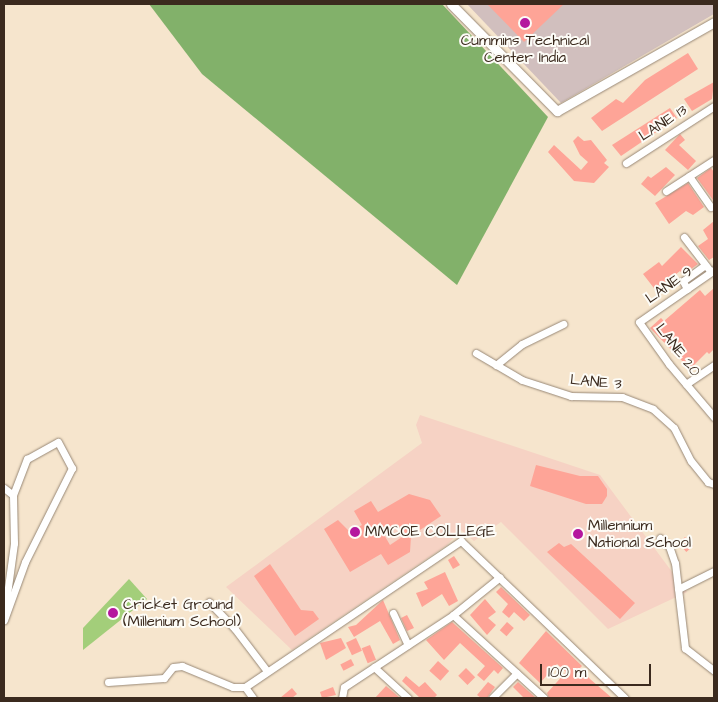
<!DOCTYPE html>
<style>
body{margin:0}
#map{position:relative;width:718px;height:702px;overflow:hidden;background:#f6e5cd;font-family:"Architects Daughter",sans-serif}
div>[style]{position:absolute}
.built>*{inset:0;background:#f6d2c4}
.industrial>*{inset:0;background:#d1bfbe}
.green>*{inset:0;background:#a3ce7a}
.forest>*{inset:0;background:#82b16a}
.building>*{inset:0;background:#fea497;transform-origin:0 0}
.roads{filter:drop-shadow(0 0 1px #988876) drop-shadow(0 0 1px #988876)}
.minor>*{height:7px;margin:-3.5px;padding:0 3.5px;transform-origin:3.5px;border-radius:3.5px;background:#fff}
.tertiary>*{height:9px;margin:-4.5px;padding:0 4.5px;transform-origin:4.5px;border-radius:4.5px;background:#fff}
.dots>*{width:14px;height:14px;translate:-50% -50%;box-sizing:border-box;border:2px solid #fdfcf7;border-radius:50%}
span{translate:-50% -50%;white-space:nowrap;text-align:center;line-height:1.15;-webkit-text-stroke:4px #fdfcf7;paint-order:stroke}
.poi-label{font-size:15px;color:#3b2a1e}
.left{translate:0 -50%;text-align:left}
.street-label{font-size:15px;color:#3b2a1e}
.frame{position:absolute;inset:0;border:5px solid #3b2a1e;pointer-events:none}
.scale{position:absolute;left:540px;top:664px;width:111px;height:22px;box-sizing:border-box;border:2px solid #3b2a1e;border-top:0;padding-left:6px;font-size:15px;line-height:18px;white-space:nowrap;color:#3b2a1e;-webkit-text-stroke:4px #fdfcf7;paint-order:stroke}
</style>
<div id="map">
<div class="built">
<div style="clip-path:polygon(420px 415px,600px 475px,687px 592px,608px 629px,501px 522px,474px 541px,461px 530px,447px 545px,292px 650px,226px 587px,422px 443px,416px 425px)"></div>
</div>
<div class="industrial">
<div style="clip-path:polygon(467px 4px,714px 4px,714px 14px,561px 103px)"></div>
</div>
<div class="green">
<div style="clip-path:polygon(129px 579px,147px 599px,83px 650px,83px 628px)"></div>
</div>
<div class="forest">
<div style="clip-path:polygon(149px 4px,442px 4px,548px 117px,457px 285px,202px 74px)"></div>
</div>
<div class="building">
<div style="clip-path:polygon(487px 4px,564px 4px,524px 42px)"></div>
<div style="clip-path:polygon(688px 53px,698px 69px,602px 131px,591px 118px,616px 99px,623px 103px,645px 80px)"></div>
<div style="clip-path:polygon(714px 82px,712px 99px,692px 111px,684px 99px)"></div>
<div style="clip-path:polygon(670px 108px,677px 118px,621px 156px,612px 145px)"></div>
<div style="clip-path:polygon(680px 134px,685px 140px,679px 145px,696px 161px,688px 170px,665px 150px)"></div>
<div style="clip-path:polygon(578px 136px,584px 141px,591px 140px,607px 160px,604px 163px,609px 167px,594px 183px,574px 181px,548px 152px,554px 145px,581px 170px,588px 162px,580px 155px,573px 141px)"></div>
<div style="clip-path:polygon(666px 167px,675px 175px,655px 196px,641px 184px,648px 176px,651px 178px)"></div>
<div style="clip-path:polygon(711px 168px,714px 172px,713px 200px,697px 178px)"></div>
<div style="clip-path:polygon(688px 183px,704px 207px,693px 215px,686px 211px,669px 224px,655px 203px)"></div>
<div style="clip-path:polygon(714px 221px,714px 257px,709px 260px,698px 246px,708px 239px,703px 230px)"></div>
<div style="clip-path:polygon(681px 247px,698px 264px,683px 275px,680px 271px,671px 278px,673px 282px,657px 292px,643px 274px,659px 262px,662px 266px)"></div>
<div style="clip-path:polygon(714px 288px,714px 349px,709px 354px,707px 352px,690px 369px,650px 328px,661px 318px,664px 321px,700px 290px,705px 296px)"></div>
<div style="clip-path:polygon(536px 465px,580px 476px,598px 476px,607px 489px,607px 496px,602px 504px,586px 504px,530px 486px)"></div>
<div style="clip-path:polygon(evenodd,409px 494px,430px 500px,441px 516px,411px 536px,410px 552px,388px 565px,381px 554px,350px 572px,324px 529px,338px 520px,350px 532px,362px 525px,354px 511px,371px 501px,378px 512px,409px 494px,394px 526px,402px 537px,390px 545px,383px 533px,394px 526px)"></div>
<div style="left:685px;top:537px;width:12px;height:9px;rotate:48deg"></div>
<div style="clip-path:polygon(559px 543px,564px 547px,571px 544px,635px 603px,620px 619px,547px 552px)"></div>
<div style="clip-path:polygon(454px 556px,460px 565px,453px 569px,448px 560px)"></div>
<div style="clip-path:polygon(270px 564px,301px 610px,313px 611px,319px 619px,295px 636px,254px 576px)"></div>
<div style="clip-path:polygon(445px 572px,458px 601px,449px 606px,442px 594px,422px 607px,416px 593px,428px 589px,424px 582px)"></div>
<div style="clip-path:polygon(501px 587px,530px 615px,524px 621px,514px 612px,509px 618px,502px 612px,508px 604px,496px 592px)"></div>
<div style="clip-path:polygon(485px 599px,496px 612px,488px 618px,496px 625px,487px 635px,470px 615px)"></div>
<div style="clip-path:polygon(383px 600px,400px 640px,393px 644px,380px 621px,354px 637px,348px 627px,356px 625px)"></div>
<div style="clip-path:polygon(407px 615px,414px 628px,407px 631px,401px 618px)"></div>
<div style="clip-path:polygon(452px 622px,503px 668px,498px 674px,494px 670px,484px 681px,477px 675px,485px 666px,460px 643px,444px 660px,426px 640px)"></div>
<div style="left:507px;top:622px;width:9px;height:11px;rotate:41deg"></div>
<div style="clip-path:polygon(546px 631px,582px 666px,580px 668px,590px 679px,612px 698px,549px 698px,547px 693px,566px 672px,557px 664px,540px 683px,519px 663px)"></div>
<div style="clip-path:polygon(341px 638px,346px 648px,326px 660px,320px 643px)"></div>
<div style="left:356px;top:638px;width:14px;height:11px;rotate:65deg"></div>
<div style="left:370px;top:645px;width:16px;height:9px;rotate:68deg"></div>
<div style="left:351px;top:659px;width:7px;height:12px;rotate:63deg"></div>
<div style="left:438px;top:661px;width:15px;height:13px;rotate:42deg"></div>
<div style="left:466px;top:668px;width:13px;height:11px;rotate:45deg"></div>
<div style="clip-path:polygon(406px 676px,419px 687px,425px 682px,437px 695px,434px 698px,420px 698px,402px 681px)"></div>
<div style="clip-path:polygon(488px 682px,495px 687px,487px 698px,481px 698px,477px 695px)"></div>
<div style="clip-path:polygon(518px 682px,536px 698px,524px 698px,513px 687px)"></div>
<div style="clip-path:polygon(386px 686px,392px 691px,400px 698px,375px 698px)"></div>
<div style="clip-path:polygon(333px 687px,336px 695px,322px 698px,320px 692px)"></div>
<div style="clip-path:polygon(292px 688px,297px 694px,292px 698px,280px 698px)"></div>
</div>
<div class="roads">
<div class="minor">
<div style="left:626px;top:163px;width:105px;rotate:-32.9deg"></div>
<div style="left:689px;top:176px;width:38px;rotate:55deg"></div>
<div style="left:666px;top:191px;width:57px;rotate:-32.9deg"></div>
<div style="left:684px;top:237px;width:44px;rotate:52.4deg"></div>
<div style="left:714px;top:270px;width:91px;rotate:145.3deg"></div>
<div style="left:639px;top:322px;width:52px;rotate:54.5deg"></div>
<div style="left:669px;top:364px;width:70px;rotate:49.7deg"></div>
<div style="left:687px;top:289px;width:9px;rotate:-117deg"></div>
<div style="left:683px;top:281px;width:27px;rotate:-36deg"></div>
<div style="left:476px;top:353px;width:53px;rotate:30.4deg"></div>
<div style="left:522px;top:380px;width:52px;rotate:18.1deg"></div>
<div style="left:571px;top:396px;width:51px;rotate:1.1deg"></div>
<div style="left:622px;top:397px;width:33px;rotate:21deg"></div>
<div style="left:653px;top:409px;width:28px;rotate:42deg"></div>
<div style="left:674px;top:428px;width:37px;rotate:63deg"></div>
<div style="left:691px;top:461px;width:27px;rotate:51deg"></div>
<div style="left:708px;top:482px;width:6px;rotate:18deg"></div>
<div style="left:496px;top:365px;width:33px;rotate:-39deg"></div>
<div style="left:522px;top:344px;width:46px;rotate:-26deg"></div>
<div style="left:686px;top:384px;width:34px;rotate:-34deg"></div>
<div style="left:4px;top:488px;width:11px;rotate:38deg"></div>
<div style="left:13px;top:495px;width:39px;rotate:-69deg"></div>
<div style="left:27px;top:459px;width:35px;rotate:-29deg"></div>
<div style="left:58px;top:442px;width:30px;rotate:62deg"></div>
<div style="left:72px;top:468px;width:105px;rotate:116.6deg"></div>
<div style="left:25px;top:562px;width:62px;rotate:109.9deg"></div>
<div style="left:660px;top:538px;width:12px;rotate:42deg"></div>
<div style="left:669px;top:546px;width:18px;rotate:71deg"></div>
<div style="left:675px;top:563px;width:86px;rotate:83.3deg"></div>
<div style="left:685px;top:648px;width:37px;rotate:38deg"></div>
<div style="left:678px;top:589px;width:40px;rotate:-26.6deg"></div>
<div style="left:209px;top:602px;width:37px;rotate:46deg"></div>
<div style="left:235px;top:629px;width:53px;rotate:52.7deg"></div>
<div style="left:5px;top:609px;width:67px;rotate:-82.2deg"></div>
<div style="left:14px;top:543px;width:48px;rotate:-91.2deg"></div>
<div style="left:393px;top:613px;width:35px;rotate:65deg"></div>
<div style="left:453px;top:615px;width:123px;rotate:42.4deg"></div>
<div style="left:374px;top:667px;width:46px;rotate:42.4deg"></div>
<div style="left:108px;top:682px;width:56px;rotate:-4.1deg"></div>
<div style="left:164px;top:678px;width:14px;rotate:-51deg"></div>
<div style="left:173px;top:667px;width:9px;rotate:-6deg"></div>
<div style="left:182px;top:666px;width:55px;rotate:22.4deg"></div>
<div style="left:233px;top:687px;width:12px"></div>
<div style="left:245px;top:687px;width:261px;rotate:-34.1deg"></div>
<div style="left:461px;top:541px;width:227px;rotate:43.8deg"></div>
<div style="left:245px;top:687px;width:14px;rotate:54deg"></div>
<div style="left:342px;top:698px;width:11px;rotate:-80deg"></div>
<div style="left:344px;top:687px;width:131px;rotate:-33.4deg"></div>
<div style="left:453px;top:615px;width:60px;rotate:-39deg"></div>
<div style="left:492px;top:698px;width:35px;rotate:-45deg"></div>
</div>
<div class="tertiary">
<div style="left:451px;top:4px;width:151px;rotate:45.3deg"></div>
<div style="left:557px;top:111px;width:180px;rotate:-29.5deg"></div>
</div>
</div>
<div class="dots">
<div style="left:525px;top:23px;background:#b5179e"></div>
<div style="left:355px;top:532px;background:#b5179e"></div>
<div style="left:578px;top:534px;background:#b5179e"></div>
<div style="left:113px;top:613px;background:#b5179e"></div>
</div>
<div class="poi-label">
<span style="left:525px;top:49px">Cummins Technical<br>Center India</span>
<span class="left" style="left:588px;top:534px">Millennium<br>National School</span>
<span class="left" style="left:365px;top:532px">MMCOE COLLEGE</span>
<span class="left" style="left:123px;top:613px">Cricket Ground<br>(Millenium School)</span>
</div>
<div class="street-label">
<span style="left:663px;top:123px;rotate:-33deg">LANE 13</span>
<span style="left:669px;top:285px;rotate:-35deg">LANE 9</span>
<span style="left:678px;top:350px;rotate:52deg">LANE 20</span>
<span style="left:596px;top:382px;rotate:5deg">LANE 3</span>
</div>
<div class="frame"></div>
<div class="scale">100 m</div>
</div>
